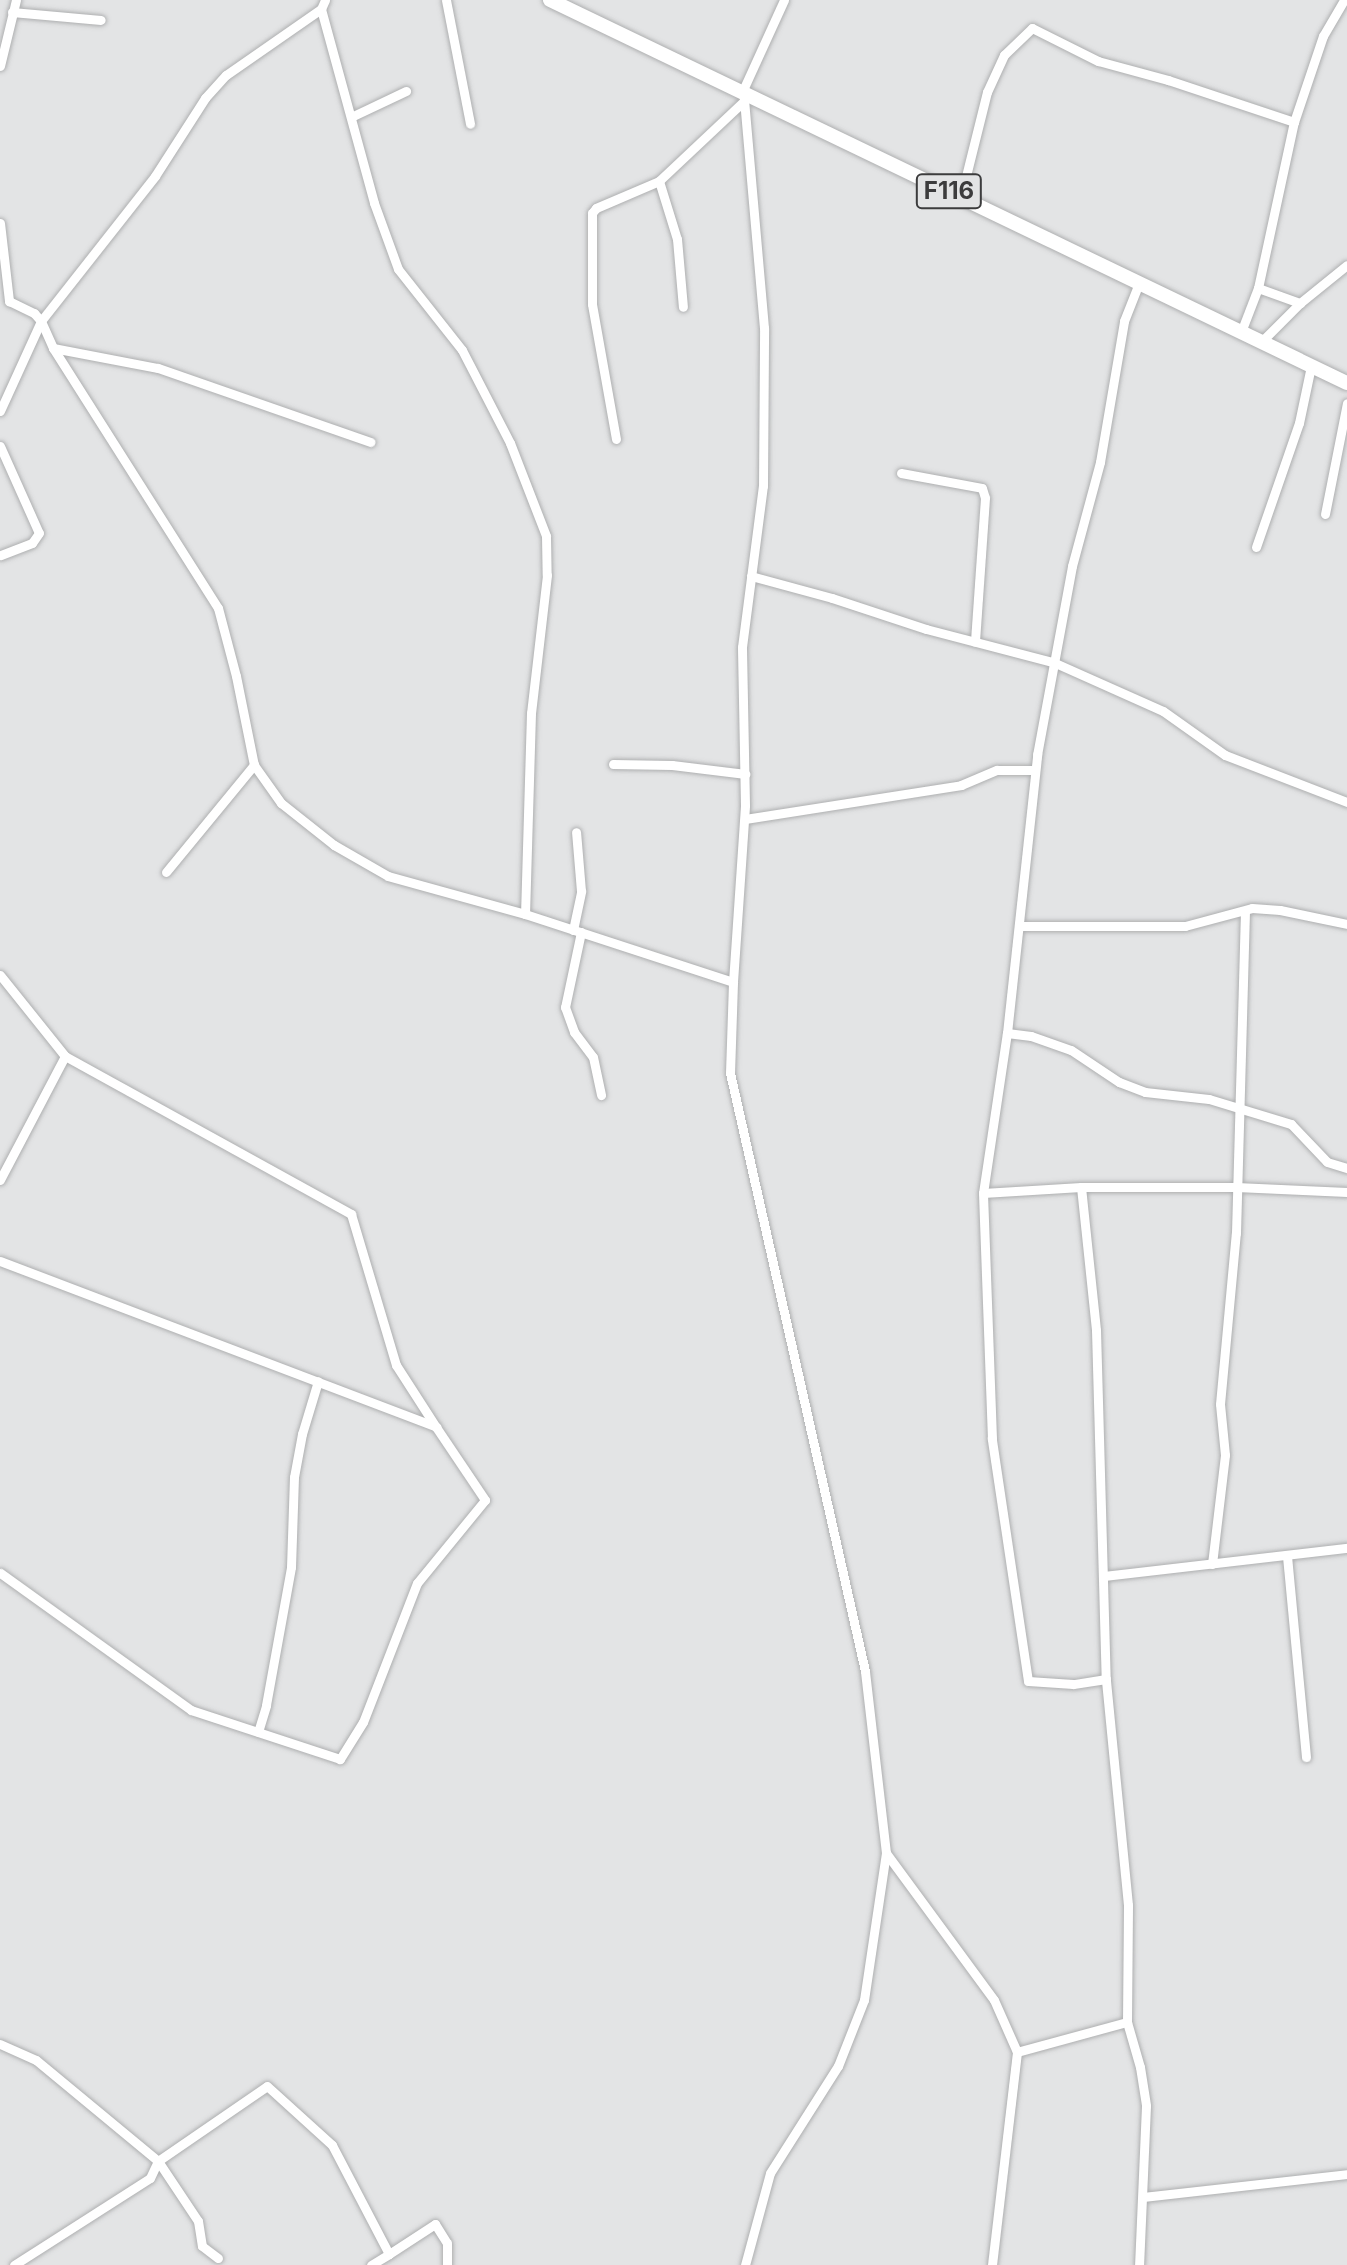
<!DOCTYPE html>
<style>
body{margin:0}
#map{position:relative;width:1347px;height:2265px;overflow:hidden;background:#e3e4e5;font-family:Inter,sans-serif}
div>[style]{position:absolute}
.roads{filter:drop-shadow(0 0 2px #aeafb0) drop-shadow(0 0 2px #aeafb0)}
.street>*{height:9px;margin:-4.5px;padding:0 4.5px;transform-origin:4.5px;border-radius:4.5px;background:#fff}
.primary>*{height:14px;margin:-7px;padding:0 7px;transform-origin:7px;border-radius:7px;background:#fff}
span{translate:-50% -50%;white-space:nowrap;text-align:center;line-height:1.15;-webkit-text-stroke:8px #e3e4e5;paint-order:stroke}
.shield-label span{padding:2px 6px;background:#e3e4e5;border:2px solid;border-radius:6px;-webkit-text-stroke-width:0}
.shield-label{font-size:24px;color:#3c3c3d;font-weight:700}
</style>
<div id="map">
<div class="roads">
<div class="street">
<div style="left:446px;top:0;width:126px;rotate:79deg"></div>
<div style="left:321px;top:9px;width:201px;rotate:74.7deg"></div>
<div style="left:374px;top:203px;width:70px;rotate:70deg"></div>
<div style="left:398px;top:269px;width:103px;rotate:51.7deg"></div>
<div style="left:462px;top:350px;width:105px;rotate:62.7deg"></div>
<div style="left:510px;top:443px;width:100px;rotate:68.8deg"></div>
<div style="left:546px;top:536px;width:39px;rotate:89deg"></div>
<div style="left:547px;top:575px;width:139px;rotate:96.6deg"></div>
<div style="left:531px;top:713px;width:201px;rotate:91.7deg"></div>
<div style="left:12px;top:12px;width:89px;rotate:5.1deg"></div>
<div style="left:0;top:66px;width:68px;rotate:-76.4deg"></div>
<div style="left:351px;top:117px;width:61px;rotate:-25.3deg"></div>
<div style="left:659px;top:181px;width:61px;rotate:72.8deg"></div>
<div style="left:677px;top:239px;width:68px;rotate:85deg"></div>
<div style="left:957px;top:195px;width:21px;rotate:-65deg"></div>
<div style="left:966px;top:176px;width:87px;rotate:-76deg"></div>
<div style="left:987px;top:92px;width:41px;rotate:-65.3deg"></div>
<div style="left:1004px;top:55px;width:39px;rotate:-44deg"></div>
<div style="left:1032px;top:28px;width:74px;rotate:26.6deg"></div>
<div style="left:1098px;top:61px;width:73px;rotate:15.2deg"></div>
<div style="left:1168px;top:80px;width:133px;rotate:18.4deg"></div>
<div style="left:0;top:223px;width:79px;rotate:83.4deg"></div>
<div style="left:9px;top:301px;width:28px;rotate:26deg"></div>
<div style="left:34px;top:313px;width:11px;rotate:49deg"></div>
<div style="left:41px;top:321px;width:30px;rotate:66deg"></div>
<div style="left:53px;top:348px;width:308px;rotate:57.6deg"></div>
<div style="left:218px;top:608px;width:70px;rotate:75.2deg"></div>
<div style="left:236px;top:676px;width:91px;rotate:78.6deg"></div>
<div style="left:254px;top:765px;width:47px;rotate:54.6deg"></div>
<div style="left:281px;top:803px;width:68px;rotate:38.4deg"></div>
<div style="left:334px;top:845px;width:62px;rotate:29.9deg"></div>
<div style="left:388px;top:876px;width:142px;rotate:15.5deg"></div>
<div style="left:525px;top:914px;width:219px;rotate:18.1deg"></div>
<div style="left:1258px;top:288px;width:45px;rotate:19.7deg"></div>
<div style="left:1241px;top:332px;width:47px;rotate:-68.9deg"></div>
<div style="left:1258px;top:288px;width:170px;rotate:-77.8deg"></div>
<div style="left:1294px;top:122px;width:91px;rotate:-71.4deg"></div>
<div style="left:1323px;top:36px;width:42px;rotate:-59.7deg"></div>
<div style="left:1261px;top:342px;width:55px;rotate:-45deg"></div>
<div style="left:1300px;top:303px;width:60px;rotate:-39deg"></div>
<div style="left:53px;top:348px;width:107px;rotate:10.8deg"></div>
<div style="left:158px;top:368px;width:225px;rotate:19.2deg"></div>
<div style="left:0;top:411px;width:99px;rotate:-65.5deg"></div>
<div style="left:41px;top:321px;width:184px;rotate:-51.8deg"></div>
<div style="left:155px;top:176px;width:93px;rotate:-57.3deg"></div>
<div style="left:205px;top:98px;width:31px;rotate:-48deg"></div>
<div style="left:226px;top:75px;width:116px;rotate:-34.8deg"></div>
<div style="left:321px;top:9px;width:10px;rotate:-66deg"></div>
<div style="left:616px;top:439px;width:137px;rotate:-100.1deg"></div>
<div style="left:592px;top:304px;width:91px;rotate:-90deg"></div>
<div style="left:592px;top:213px;width:6px;rotate:-51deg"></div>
<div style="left:596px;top:208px;width:69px;rotate:-23.2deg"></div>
<div style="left:659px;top:181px;width:117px;rotate:-43.3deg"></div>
<div style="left:0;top:446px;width:95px;rotate:65.9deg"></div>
<div style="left:39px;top:533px;width:12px;rotate:125deg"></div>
<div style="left:32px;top:543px;width:34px;rotate:159deg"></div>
<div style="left:901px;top:473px;width:82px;rotate:10.5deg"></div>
<div style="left:982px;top:488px;width:10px;rotate:73deg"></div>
<div style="left:985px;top:498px;width:144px;rotate:94deg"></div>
<div style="left:1325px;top:514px;width:113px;rotate:-78.8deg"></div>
<div style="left:1256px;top:547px;width:131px;rotate:-70.9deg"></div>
<div style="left:1299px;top:423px;width:58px;rotate:-78.1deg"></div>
<div style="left:751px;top:576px;width:84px;rotate:15.2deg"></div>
<div style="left:832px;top:598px;width:99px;rotate:18.3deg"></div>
<div style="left:926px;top:629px;width:131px;rotate:14.6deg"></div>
<div style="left:1053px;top:662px;width:120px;rotate:24deg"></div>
<div style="left:1163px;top:711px;width:76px;rotate:35.4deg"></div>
<div style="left:1225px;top:755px;width:131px;rotate:21.1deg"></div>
<div style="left:613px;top:764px;width:59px;rotate:1deg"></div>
<div style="left:672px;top:765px;width:74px;rotate:7deg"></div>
<div style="left:745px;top:819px;width:219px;rotate:-8.9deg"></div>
<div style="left:961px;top:785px;width:39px;rotate:-23deg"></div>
<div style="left:997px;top:770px;width:38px"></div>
<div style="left:166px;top:872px;width:139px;rotate:-50.6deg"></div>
<div style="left:1019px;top:926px;width:166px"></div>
<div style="left:1185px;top:926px;width:69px;rotate:-15deg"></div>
<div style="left:1252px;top:908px;width:28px;rotate:4deg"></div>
<div style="left:1280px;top:910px;width:68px;rotate:11.8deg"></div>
<div style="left:573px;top:930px;width:40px;rotate:-78deg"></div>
<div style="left:581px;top:891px;width:59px;rotate:-94.8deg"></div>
<div style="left:581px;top:932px;width:77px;rotate:102deg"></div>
<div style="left:565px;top:1007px;width:27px;rotate:70deg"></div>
<div style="left:574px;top:1032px;width:31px;rotate:53deg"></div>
<div style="left:593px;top:1057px;width:39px;rotate:78deg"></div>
<div style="left:0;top:975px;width:104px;rotate:51.3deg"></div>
<div style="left:65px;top:1056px;width:140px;rotate:117.7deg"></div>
<div style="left:1007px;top:1033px;width:24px;rotate:7deg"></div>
<div style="left:1031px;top:1036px;width:42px;rotate:19.3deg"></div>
<div style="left:1071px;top:1050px;width:58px;rotate:33.7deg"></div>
<div style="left:1119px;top:1082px;width:28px;rotate:21deg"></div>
<div style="left:1145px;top:1092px;width:64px;rotate:6.2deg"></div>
<div style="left:1209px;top:1099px;width:86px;rotate:17deg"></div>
<div style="left:1291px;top:1124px;width:52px;rotate:46.5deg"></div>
<div style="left:1327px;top:1162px;width:21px;rotate:17deg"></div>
<div style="left:65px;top:1056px;width:327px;rotate:28.9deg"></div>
<div style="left:351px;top:1214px;width:158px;rotate:73.4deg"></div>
<div style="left:396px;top:1365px;width:74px;rotate:57.2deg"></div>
<div style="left:1081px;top:1187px;width:144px;rotate:84deg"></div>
<div style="left:1096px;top:1330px;width:349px;rotate:88.4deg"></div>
<div style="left:983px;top:1193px;width:98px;rotate:-3.5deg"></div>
<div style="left:1081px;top:1187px;width:155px"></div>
<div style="left:1236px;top:1187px;width:111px;rotate:2.6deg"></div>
<div style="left:0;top:1261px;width:467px;rotate:20.8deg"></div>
<div style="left:436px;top:1427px;width:88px;rotate:56.1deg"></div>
<div style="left:485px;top:1500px;width:107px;rotate:129.3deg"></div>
<div style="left:417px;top:1583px;width:149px;rotate:111.2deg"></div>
<div style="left:363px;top:1722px;width:44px;rotate:121.9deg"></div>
<div style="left:340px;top:1759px;width:157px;rotate:-161.8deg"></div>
<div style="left:191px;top:1710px;width:235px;rotate:-144.3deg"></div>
<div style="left:1287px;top:1556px;width:202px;rotate:84.6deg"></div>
<div style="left:1212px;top:1564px;width:110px;rotate:-83.2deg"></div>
<div style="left:1225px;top:1455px;width:51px;rotate:-95.6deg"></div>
<div style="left:1220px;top:1404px;width:172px;rotate:-84.7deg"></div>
<div style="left:1236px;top:1233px;width:322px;rotate:-88.4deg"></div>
<div style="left:1104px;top:1576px;width:245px;rotate:-6.6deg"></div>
<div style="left:258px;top:1732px;width:28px;rotate:-73deg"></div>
<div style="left:266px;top:1705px;width:140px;rotate:-79.7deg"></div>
<div style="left:291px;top:1567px;width:90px;rotate:-88.1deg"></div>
<div style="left:294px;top:1477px;width:44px;rotate:-79.5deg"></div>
<div style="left:302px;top:1434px;width:55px;rotate:-73.2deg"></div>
<div style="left:886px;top:1853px;width:182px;rotate:53.7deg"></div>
<div style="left:994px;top:2000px;width:57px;rotate:66.1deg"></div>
<div style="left:1017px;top:2052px;width:214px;rotate:96.7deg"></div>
<div style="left:1127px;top:2022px;width:47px;rotate:73.9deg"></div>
<div style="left:1140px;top:2067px;width:39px;rotate:81deg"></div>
<div style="left:1146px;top:2106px;width:159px;rotate:92.5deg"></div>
<div style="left:0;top:2044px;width:39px;rotate:24deg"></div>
<div style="left:36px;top:2060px;width:158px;rotate:39.6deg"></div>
<div style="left:158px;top:2161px;width:72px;rotate:56.3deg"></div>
<div style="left:198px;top:2221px;width:25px;rotate:81deg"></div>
<div style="left:202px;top:2246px;width:20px;rotate:37deg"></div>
<div style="left:1017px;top:2052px;width:114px;rotate:-15.3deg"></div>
<div style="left:1127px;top:2022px;width:117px;rotate:-89.5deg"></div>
<div style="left:1128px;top:1905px;width:227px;rotate:-95.6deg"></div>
<div style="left:1106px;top:1679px;width:33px;rotate:171deg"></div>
<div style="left:1073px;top:1684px;width:45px;rotate:-176.2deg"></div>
<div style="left:1028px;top:1681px;width:245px;rotate:-98.5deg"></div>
<div style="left:992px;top:1439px;width:246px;rotate:-92.1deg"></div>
<div style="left:983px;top:1193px;width:162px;rotate:-81.5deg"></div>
<div style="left:1007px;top:1033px;width:280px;rotate:-83.8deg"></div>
<div style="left:1037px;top:755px;width:192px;rotate:-79.5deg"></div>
<div style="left:1072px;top:566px;width:108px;rotate:-74.9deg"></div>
<div style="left:1100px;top:462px;width:143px;rotate:-80.3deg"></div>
<div style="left:1124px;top:321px;width:41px;rotate:-68.5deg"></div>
<div style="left:1143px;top:2197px;width:205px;rotate:-6.4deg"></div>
<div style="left:14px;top:2265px;width:161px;rotate:-32.6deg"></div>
<div style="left:150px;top:2178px;width:19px;rotate:-65deg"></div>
<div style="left:158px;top:2161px;width:132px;rotate:-34.5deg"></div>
<div style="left:267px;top:2086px;width:88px;rotate:42.2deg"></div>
<div style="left:332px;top:2145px;width:123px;rotate:62.4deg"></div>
<div style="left:389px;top:2254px;width:55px;rotate:-33.1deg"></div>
<div style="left:435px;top:2224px;width:22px;rotate:58deg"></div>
<div style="left:447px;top:2243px;width:22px;rotate:90deg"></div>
<div style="left:371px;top:2265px;width:21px;rotate:-31deg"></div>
<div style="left:745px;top:2265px;width:95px;rotate:-74.8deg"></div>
<div style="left:770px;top:2173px;width:127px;rotate:-57.6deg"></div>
<div style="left:838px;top:2066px;width:71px;rotate:-68.5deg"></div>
<div style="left:864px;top:2000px;width:149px;rotate:-81.5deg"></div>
<div style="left:886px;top:1853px;width:183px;rotate:-96.6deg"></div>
<div style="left:865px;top:1671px;width:613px;rotate:-102.72deg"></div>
<div style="left:730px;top:1073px;width:91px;rotate:-88.1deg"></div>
<div style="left:733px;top:982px;width:177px;rotate:-86.1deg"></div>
<div style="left:745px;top:805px;width:158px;rotate:-91.1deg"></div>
<div style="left:742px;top:647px;width:162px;rotate:-82.6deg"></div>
<div style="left:763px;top:486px;width:158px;rotate:-89.6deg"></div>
<div style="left:764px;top:328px;width:239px;rotate:-95deg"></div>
<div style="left:743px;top:90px;width:99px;rotate:-65.5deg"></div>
</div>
<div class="primary">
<div style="left:550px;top:0;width:884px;rotate:25.67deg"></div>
</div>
</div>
<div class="shield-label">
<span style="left:949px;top:191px">F116</span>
</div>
</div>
